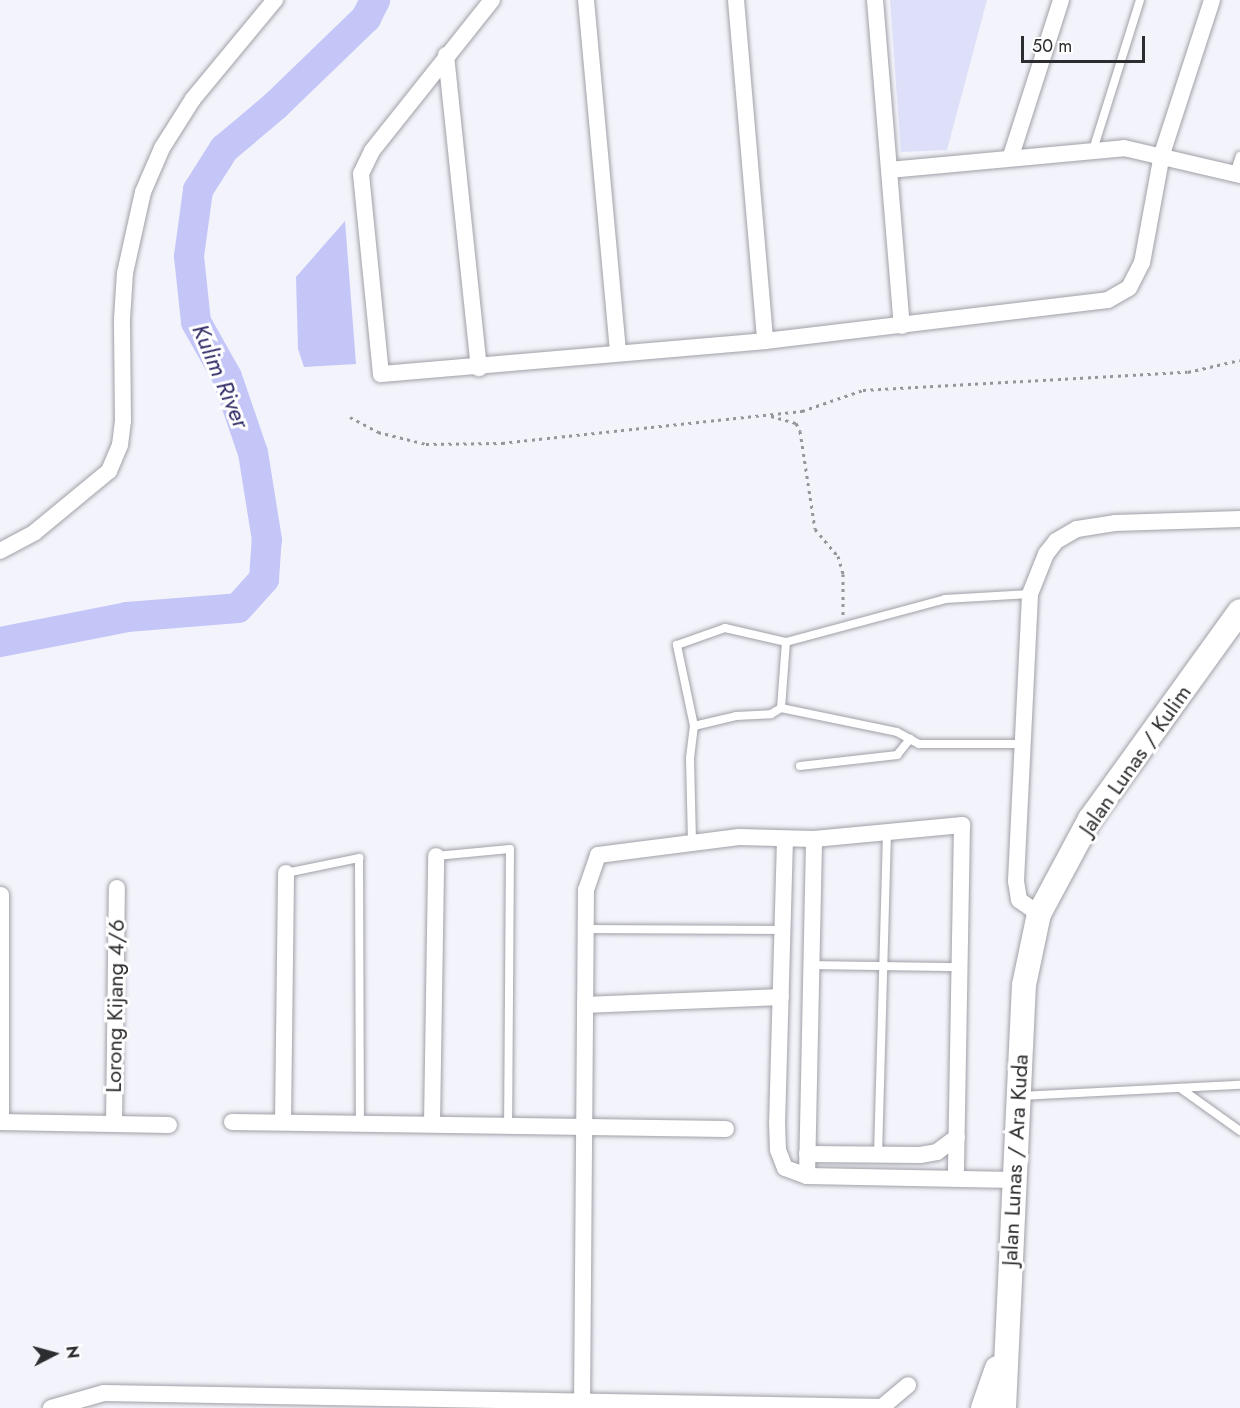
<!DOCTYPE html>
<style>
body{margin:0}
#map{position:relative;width:1240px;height:1408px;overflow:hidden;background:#f3f3fb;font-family:Jost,sans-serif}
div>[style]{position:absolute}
.green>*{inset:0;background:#dee0f9}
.water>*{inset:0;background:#c4c6f8}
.river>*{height:30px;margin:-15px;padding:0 15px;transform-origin:15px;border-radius:15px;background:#c4c6f8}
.path>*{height:3px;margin-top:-1.5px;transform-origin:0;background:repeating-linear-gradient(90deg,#95969b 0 3px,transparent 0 7.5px)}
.roads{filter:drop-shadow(0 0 2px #a0a0a7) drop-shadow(0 0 2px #a0a0a7)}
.service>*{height:8px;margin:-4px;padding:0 4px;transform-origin:4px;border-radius:4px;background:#fff}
.minor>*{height:16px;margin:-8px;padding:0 8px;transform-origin:8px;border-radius:8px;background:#fff}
.secondary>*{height:24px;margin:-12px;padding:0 12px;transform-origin:12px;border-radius:12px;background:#fff}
span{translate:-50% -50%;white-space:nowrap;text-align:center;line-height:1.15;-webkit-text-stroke:6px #fff;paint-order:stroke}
.street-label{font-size:22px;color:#2c2d2f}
.water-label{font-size:24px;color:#302b66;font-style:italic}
.north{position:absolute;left:24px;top:1324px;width:60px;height:60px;-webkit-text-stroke:4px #fff;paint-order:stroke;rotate:84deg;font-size:16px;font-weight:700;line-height:24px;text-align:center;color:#2c2d2f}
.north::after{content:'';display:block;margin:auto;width:21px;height:27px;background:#2c2d2f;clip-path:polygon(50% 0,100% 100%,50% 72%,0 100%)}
.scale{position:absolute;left:1021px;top:36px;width:124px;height:27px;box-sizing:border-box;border:3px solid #2c2d2f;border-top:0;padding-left:8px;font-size:18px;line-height:21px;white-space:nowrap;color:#2c2d2f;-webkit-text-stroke:4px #fff;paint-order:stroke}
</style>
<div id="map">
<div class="green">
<div style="clip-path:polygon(890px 0,987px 0,947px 150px,901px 152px)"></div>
</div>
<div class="water">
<div style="clip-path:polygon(345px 221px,356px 364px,304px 367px,298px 349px,296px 277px)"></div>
</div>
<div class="river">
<div style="left:0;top:642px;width:129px;rotate:-11.1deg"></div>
<div style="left:127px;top:617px;width:111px;rotate:-4.6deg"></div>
<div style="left:238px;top:608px;width:39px;rotate:-48deg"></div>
<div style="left:264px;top:579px;width:39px;rotate:-86deg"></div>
<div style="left:267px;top:540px;width:88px;rotate:-99.1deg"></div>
<div style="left:253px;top:453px;width:80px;rotate:-108.9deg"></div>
<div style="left:227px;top:377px;width:63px;rotate:-119.4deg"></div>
<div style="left:196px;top:322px;width:66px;rotate:-96.1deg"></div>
<div style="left:189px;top:256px;width:67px;rotate:-82.2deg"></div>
<div style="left:198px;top:190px;width:49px;rotate:-57.6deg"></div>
<div style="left:224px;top:149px;width:67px;rotate:-40.1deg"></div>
<div style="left:275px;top:106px;width:127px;rotate:-44deg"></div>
<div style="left:366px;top:18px;width:20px;rotate:-63deg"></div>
</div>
<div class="path">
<div style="left:771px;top:416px;width:26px;rotate:16deg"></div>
<div style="left:796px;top:423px;width:9px;rotate:63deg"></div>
<div style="left:800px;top:431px;width:99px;rotate:81.3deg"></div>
<div style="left:815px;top:529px;width:35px;rotate:50deg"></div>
<div style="left:838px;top:556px;width:19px;rotate:74deg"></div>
<div style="left:843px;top:574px;width:42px;rotate:90deg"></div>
<div style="left:350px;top:417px;width:32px;rotate:28deg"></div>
<div style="left:378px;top:432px;width:49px;rotate:14deg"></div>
<div style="left:426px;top:444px;width:76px;rotate:-0.8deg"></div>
<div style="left:502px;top:443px;width:302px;rotate:-6.1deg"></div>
<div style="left:802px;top:411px;width:65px;rotate:-19deg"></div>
<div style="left:863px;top:390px;width:325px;rotate:-3.2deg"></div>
<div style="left:1188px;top:372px;width:53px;rotate:-13deg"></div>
</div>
<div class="roads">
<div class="service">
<div style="left:1093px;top:150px;width:157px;rotate:-72.6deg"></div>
<div style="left:1234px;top:174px;width:19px;rotate:-72deg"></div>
<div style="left:781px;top:708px;width:66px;rotate:-85.7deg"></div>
<div style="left:694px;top:726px;width:43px;rotate:-13.4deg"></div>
<div style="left:736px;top:716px;width:35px;rotate:-3deg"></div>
<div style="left:771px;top:714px;width:12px;rotate:-31deg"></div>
<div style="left:781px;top:708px;width:118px;rotate:11.7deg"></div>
<div style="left:897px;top:732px;width:25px;rotate:29deg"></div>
<div style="left:919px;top:744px;width:103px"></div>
<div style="left:800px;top:766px;width:98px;rotate:-6.5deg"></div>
<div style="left:897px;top:755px;width:21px;rotate:-51deg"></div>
<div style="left:692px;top:841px;width:83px;rotate:-91.4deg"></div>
<div style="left:690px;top:758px;width:32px;rotate:-83deg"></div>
<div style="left:694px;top:726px;width:83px;rotate:-101.9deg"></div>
<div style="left:677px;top:645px;width:51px;rotate:-19.5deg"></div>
<div style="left:725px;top:628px;width:63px;rotate:12.9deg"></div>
<div style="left:786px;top:642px;width:165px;rotate:-15.1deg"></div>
<div style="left:945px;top:599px;width:85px;rotate:-3.4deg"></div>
<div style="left:436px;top:856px;width:74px;rotate:-5.4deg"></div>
<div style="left:510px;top:849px;width:277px;rotate:90.4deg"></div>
<div style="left:286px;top:873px;width:75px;rotate:-11.6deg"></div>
<div style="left:359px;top:858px;width:265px;rotate:89.8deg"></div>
<div style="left:585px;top:929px;width:198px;rotate:0.3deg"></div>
<div style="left:811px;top:965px;width:149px;rotate:0.8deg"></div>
<div style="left:1180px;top:1088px;width:74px;rotate:35.6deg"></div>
<div style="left:1020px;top:1096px;width:220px;rotate:-2.9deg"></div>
<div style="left:878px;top:1155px;width:322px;rotate:-88.4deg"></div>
</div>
<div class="minor">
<div style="left:492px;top:0;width:193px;rotate:128.5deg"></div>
<div style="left:372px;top:151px;width:25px;rotate:116deg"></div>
<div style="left:361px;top:174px;width:201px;rotate:84.3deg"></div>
<div style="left:381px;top:374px;width:385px;rotate:-4.9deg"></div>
<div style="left:765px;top:341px;width:345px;rotate:-6.8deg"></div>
<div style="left:1108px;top:300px;width:24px;rotate:-30deg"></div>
<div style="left:1129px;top:288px;width:28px;rotate:-63deg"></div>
<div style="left:1142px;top:263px;width:111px;rotate:-79.6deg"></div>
<div style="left:1162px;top:154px;width:162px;rotate:-72deg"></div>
<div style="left:586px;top:0;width:354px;rotate:84.8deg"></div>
<div style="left:736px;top:0;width:342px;rotate:85.1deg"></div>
<div style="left:875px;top:0;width:327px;rotate:85.3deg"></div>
<div style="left:446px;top:55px;width:315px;rotate:84deg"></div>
<div style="left:1011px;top:156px;width:164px;rotate:-72.2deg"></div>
<div style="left:889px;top:170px;width:236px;rotate:-5.3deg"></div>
<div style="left:1124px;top:148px;width:119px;rotate:13.1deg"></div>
<div style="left:0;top:551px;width:40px;rotate:-28deg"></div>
<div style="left:35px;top:532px;width:96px;rotate:-39.5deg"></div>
<div style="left:109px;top:471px;width:28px;rotate:-67deg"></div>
<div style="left:120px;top:445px;width:24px;rotate:-83deg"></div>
<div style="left:123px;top:421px;width:102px;rotate:-90.6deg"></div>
<div style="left:122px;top:319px;width:46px;rotate:-86.3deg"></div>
<div style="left:125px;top:273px;width:83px;rotate:-77.5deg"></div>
<div style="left:143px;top:192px;width:48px;rotate:-66.6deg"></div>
<div style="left:162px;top:148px;width:58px;rotate:-57.7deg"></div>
<div style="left:193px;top:99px;width:129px;rotate:-50.4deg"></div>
<div style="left:785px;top:839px;width:283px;rotate:91.6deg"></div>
<div style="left:777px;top:1122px;width:28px;rotate:88deg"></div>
<div style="left:778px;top:1150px;width:19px;rotate:69deg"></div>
<div style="left:785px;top:1168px;width:23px;rotate:20deg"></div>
<div style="left:807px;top:1176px;width:207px;rotate:1.1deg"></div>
<div style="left:1039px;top:914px;width:24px;rotate:-145deg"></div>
<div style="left:1019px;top:900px;width:19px;rotate:-99deg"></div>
<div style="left:1016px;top:881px;width:287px;rotate:-87.2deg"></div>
<div style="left:1030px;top:594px;width:43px;rotate:-68.2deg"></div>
<div style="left:1046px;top:554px;width:16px;rotate:-52deg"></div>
<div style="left:1056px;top:541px;width:24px;rotate:-30deg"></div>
<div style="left:1077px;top:529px;width:38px;rotate:-9deg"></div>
<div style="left:1115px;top:523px;width:125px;rotate:-1.8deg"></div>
<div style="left:585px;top:1005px;width:196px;rotate:-2.3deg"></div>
<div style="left:0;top:1122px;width:169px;rotate:1deg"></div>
<div style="left:1px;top:1122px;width:227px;rotate:-90deg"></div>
<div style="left:232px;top:1122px;width:494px;rotate:0.8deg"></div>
<div style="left:283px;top:1122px;width:249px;rotate:-89.3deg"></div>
<div style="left:114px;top:1124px;width:236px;rotate:-89.3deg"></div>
<div style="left:432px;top:1124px;width:268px;rotate:-89.1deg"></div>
<div style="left:807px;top:1154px;width:113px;rotate:0.5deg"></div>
<div style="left:920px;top:1155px;width:17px;rotate:-10deg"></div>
<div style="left:937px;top:1152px;width:25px;rotate:-37deg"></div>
<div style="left:807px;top:1176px;width:337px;rotate:-88.8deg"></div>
<div style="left:51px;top:1408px;width:55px;rotate:-15.8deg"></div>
<div style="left:104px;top:1393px;width:778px;rotate:1.03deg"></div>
<div style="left:882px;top:1407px;width:34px;rotate:-40deg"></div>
<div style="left:582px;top:1408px;width:518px;rotate:-89.56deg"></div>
<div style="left:586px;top:890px;width:37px;rotate:-71deg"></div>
<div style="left:598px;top:855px;width:142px;rotate:-7.3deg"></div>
<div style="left:739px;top:837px;width:75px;rotate:1.5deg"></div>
<div style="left:814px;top:839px;width:149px;rotate:-5.4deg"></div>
<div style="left:962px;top:825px;width:354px;rotate:91deg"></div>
</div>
<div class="secondary">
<div style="left:983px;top:1408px;width:42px;rotate:-70.7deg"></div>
<div style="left:1004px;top:1408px;width:423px;rotate:-87.3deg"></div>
<div style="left:1024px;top:985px;width:73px;rotate:-78.1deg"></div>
<div style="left:1039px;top:914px;width:108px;rotate:-61.8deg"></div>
<div style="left:1090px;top:819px;width:256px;rotate:-54.2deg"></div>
</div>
</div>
<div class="street-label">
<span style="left:1135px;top:760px;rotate:-55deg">Jalan Lunas / Kulim</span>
<span style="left:115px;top:1006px;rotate:-89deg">Lorong Kijang 4/6</span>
<span style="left:1015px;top:1160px;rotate:-87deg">Jalan Lunas / Ara Kuda</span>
</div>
<div class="water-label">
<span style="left:221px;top:376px;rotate:67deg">Kulim River</span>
</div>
<div class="north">N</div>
<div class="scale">50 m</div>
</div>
